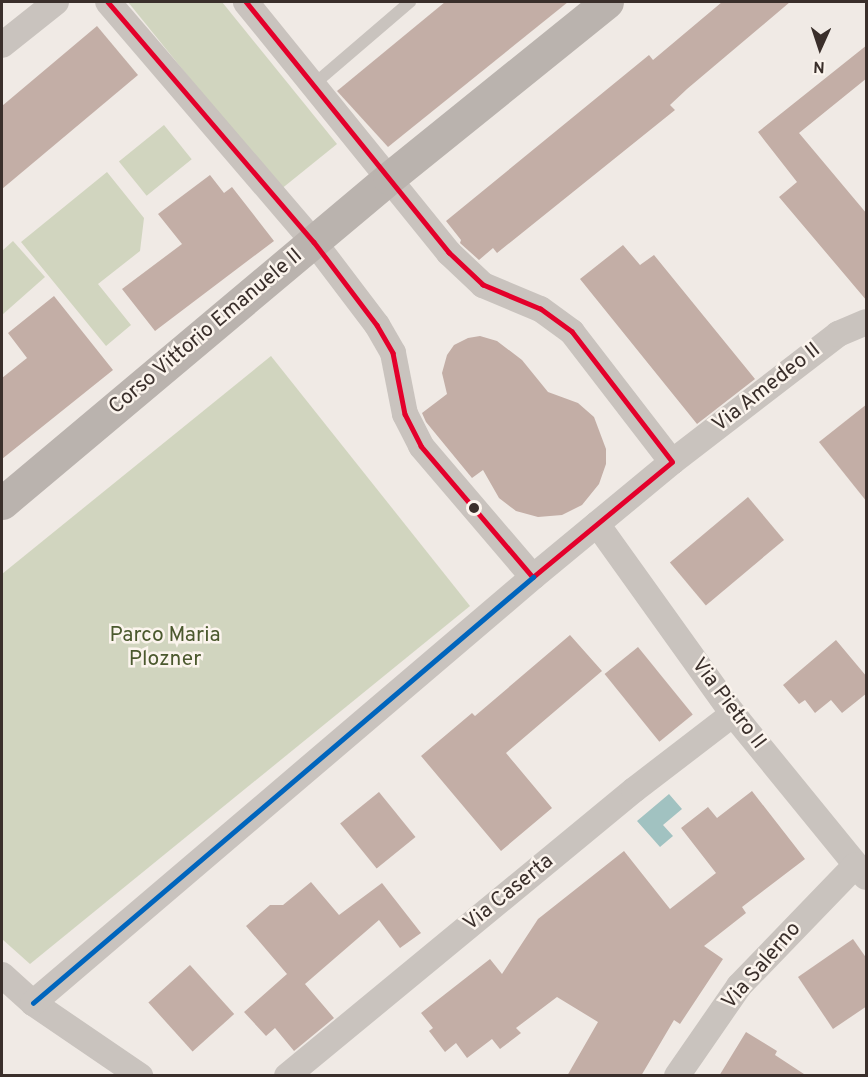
<!DOCTYPE html>
<style>
body{margin:0}
#map{position:relative;width:868px;height:1077px;overflow:hidden;background:#f0eae5;font-family:Overpass,sans-serif}
div>[style]{position:absolute}
.green>*{inset:0;background:#d1d5bf;transform-origin:0 0}
.water>*{inset:0;background:#a1c2c1}
.building>*{inset:0;background:#c3aea6;transform-origin:0 0}
.lane>*{height:12px;margin:-6px;padding:0 6px;transform-origin:6px;border-radius:6px;background:#c9c3be}
.street>*{height:26px;margin:-13px;padding:0 13px;transform-origin:13px;border-radius:13px;background:#c9c3be}
.secondary>*{height:33px;margin:-16.5px;padding:0 16.5px;transform-origin:16.5px;border-radius:16.5px;background:#bab3ae}
.bus-1>*{height:4.5px;margin:-2.25px;padding:0 2.25px;transform-origin:2.25px;border-radius:2.25px;background:#e4002b}
.bus-2>*{height:4.5px;margin:-2.25px;padding:0 2.25px;transform-origin:2.25px;border-radius:2.25px;background:#0065bd}
.dots>*{width:16px;height:16px;translate:-50% -50%;box-sizing:border-box;border:3px solid #fbf4ed;border-radius:50%}
span{translate:-50% -50%;white-space:nowrap;text-align:center;line-height:1.15;-webkit-text-stroke:5px #fbf4ed;paint-order:stroke}
.street-label{font-size:21px;color:#3a2f2b}
.park-label{font-size:21px;color:#4b592e}
.frame{position:absolute;inset:0;border:3px solid #3a2f2b;pointer-events:none}
.north{position:absolute;left:790px;top:18px;width:60px;height:60px;-webkit-text-stroke:4px #fbf4ed;paint-order:stroke;rotate:183deg;font-size:16px;font-weight:700;line-height:24px;text-align:center;color:#3a2f2b}
.north::after{content:'';display:block;margin:auto;width:21px;height:27px;background:#3a2f2b;clip-path:polygon(50% 0,100% 100%,50% 72%,0 100%)}
</style>
<div id="map">
<div class="green">
<div style="clip-path:polygon(128px 2px,222px 2px,337px 144px,280px 190px)"></div>
<div style="left:164px;top:125px;width:44px;height:58px;rotate:51deg"></div>
<div style="clip-path:polygon(107px 172px,144px 218px,140px 251px,98px 284px,131px 325px,106px 346px,21px 242px)"></div>
<div style="clip-path:polygon(13px 241px,45px 277px,2px 315px,2px 251px)"></div>
<div style="clip-path:polygon(271px 356px,470px 606px,30px 964px,2px 939px,2px 574px)"></div>
</div>
<div class="water">
<div style="clip-path:polygon(669px 794px,682px 809px,663px 825px,673px 836px,660px 847px,637px 821px)"></div>
</div>
<div class="building">
<div style="clip-path:polygon(445px 2px,568px 2px,388px 147px,337px 91px)"></div>
<div style="clip-path:polygon(722px 2px,790px 2px,687px 89px,670px 105px,675px 110px,497px 253px,493px 248px,479px 260px,460px 243px,461px 240px,446px 221px,649px 55px,653px 60px)"></div>
<div style="clip-path:polygon(97px 26px,138px 75px,2px 189px,2px 106px)"></div>
<div style="clip-path:polygon(867px 45px,867px 78px,799px 133px,867px 214px,867px 301px,779px 197px,797px 182px,758px 132px)"></div>
<div style="clip-path:polygon(210px 175px,224px 193px,232px 187px,274px 241px,155px 331px,122px 289px,182px 244px,158px 214px)"></div>
<div style="clip-path:polygon(623px 245px,640px 265px,654px 255px,755px 379px,697px 424px,580px 279px)"></div>
<div style="clip-path:polygon(54px 296px,113px 370px,2px 459px,2px 378px,27px 358px,8px 333px)"></div>
<div style="clip-path:polygon(480px 336px,497px 341px,522px 360px,548px 392px,578px 403px,594px 417px,606px 449px,606px 464px,599px 484px,582px 505px,562px 515px,538px 517px,516px 511px,499px 498px,483px 470px,472px 478px,426px 422px,422px 413px,447px 394px,442px 373px,447px 355px,454px 345px,468px 338px)"></div>
<div style="clip-path:polygon(867px 404px,867px 502px,819px 442px)"></div>
<div style="left:748px;top:497px;width:56px;height:102px;rotate:50deg"></div>
<div style="clip-path:polygon(570px 635px,602px 671px,506px 753px,552px 808px,501px 851px,421px 756px,472px 713px,475px 716px)"></div>
<div style="clip-path:polygon(836px 640px,867px 677px,867px 693px,842px 713px,831px 700px,815px 713px,805px 700px,799px 704px,783px 685px)"></div>
<div style="left:638px;top:647px;width:87px;height:43px;rotate:51deg"></div>
<div style="clip-path:polygon(752px 791px,805px 859px,742px 907px,746px 913px,704px 946px,723px 959px,680px 1024px,674px 1020px,641px 1076px,567px 1076px,598px 1022px,557px 997px,516px 1028px,521px 1033px,500px 1049px,492px 1039px,467px 1058px,456px 1043px,445px 1052px,429px 1031px,433px 1028px,421px 1013px,490px 959px,502px 974px,538px 919px,624px 851px,670px 909px,716px 873px,681px 828px,708px 807px,717px 818px)"></div>
<div style="left:379px;top:792px;width:58px;height:50px;rotate:51deg"></div>
<div style="clip-path:polygon(311px 882px,339px 915px,382px 883px,421px 933px,400px 948px,379px 920px,305px 984px,334px 1018px,294px 1051px,275px 1028px,266px 1036px,244px 1012px,287px 974px,246px 926px,270px 905px,283px 905px)"></div>
<div style="clip-path:polygon(853px 939px,867px 959px,867px 1006px,833px 1029px,798px 977px)"></div>
<div style="left:190px;top:965px;width:66px;height:56px;rotate:48deg"></div>
<div style="clip-path:polygon(746px 1032px,777px 1051px,775px 1055px,807px 1076px,719px 1076px)"></div>
</div>
<div class="lane">
<div style="left:313px;top:85px;width:128px;rotate:-40.6deg"></div>
</div>
<div class="street">
<div style="left:108px;top:2px;width:316px;rotate:49.4deg"></div>
<div style="left:314px;top:242px;width:104px;rotate:52.8deg"></div>
<div style="left:377px;top:325px;width:32px;rotate:60deg"></div>
<div style="left:393px;top:353px;width:62px;rotate:78.9deg"></div>
<div style="left:405px;top:414px;width:36px;rotate:63deg"></div>
<div style="left:421px;top:446px;width:172px;rotate:49.5deg"></div>
<div style="left:533px;top:577px;width:180px;rotate:-39.6deg"></div>
<div style="left:672px;top:462px;width:164px;rotate:-127.6deg"></div>
<div style="left:572px;top:332px;width:39px;rotate:-144deg"></div>
<div style="left:540px;top:309px;width:62px;rotate:-157.2deg"></div>
<div style="left:483px;top:285px;width:47px;rotate:-136.7deg"></div>
<div style="left:449px;top:253px;width:323px;rotate:-129deg"></div>
<div style="left:2px;top:45px;width:69px;rotate:-38.5deg"></div>
<div style="left:672px;top:462px;width:210px;rotate:-37.6deg"></div>
<div style="left:838px;top:334px;width:30px;rotate:-23deg"></div>
<div style="left:597px;top:524px;width:234px;rotate:54.4deg"></div>
<div style="left:733px;top:714px;width:210px;rotate:50.8deg"></div>
<div style="left:2px;top:975px;width:42px;rotate:42.1deg"></div>
<div style="left:33px;top:1003px;width:130px;rotate:34.3deg"></div>
<div style="left:33px;top:1003px;width:657px;rotate:-40.43deg"></div>
<div style="left:287px;top:1076px;width:450px;rotate:-39.5deg"></div>
<div style="left:634px;top:790px;width:125px;rotate:-37.5deg"></div>
<div style="left:677px;top:1076px;width:109px;rotate:-55.4deg"></div>
<div style="left:739px;top:986px;width:168px;rotate:-46deg"></div>
</div>
<div class="secondary">
<div style="left:2px;top:503px;width:505px;rotate:-40.02deg"></div>
<div style="left:389px;top:178px;width:280px;rotate:-38.9deg"></div>
</div>
<div class="bus-1">
<div style="left:108px;top:2px;width:316px;rotate:49.4deg"></div>
<div style="left:314px;top:242px;width:104px;rotate:52.8deg"></div>
<div style="left:377px;top:325px;width:32px;rotate:60deg"></div>
<div style="left:393px;top:353px;width:62px;rotate:78.9deg"></div>
<div style="left:405px;top:414px;width:36px;rotate:63deg"></div>
<div style="left:421px;top:446px;width:172px;rotate:49.5deg"></div>
<div style="left:533px;top:577px;width:180px;rotate:-39.6deg"></div>
<div style="left:672px;top:462px;width:164px;rotate:-127.6deg"></div>
<div style="left:572px;top:332px;width:39px;rotate:-144deg"></div>
<div style="left:540px;top:309px;width:62px;rotate:-157.2deg"></div>
<div style="left:483px;top:285px;width:47px;rotate:-136.7deg"></div>
<div style="left:449px;top:253px;width:323px;rotate:-129deg"></div>
</div>
<div class="bus-2">
<div style="left:33px;top:1003px;width:657px;rotate:-40.43deg"></div>
</div>
<div class="dots">
<div style="left:474px;top:508px;background:#3a2f2b"></div>
</div>
<div class="street-label">
<span style="left:206px;top:332px;rotate:-40deg">Corso Vittorio Emanuele II</span>
<span style="left:767px;top:388px;rotate:-38deg">Via Amedeo II</span>
<span style="left:728px;top:704px;rotate:53deg">Via Pietro II</span>
<span style="left:509px;top:893px;rotate:-39deg">Via Caserta</span>
<span style="left:762px;top:966px;rotate:-49deg">Via Salerno</span>
</div>
<div class="park-label">
<span style="left:165px;top:648px">Parco Maria<br>Plozner</span>
</div>
<div class="frame"></div>
<div class="north">N</div>
</div>
